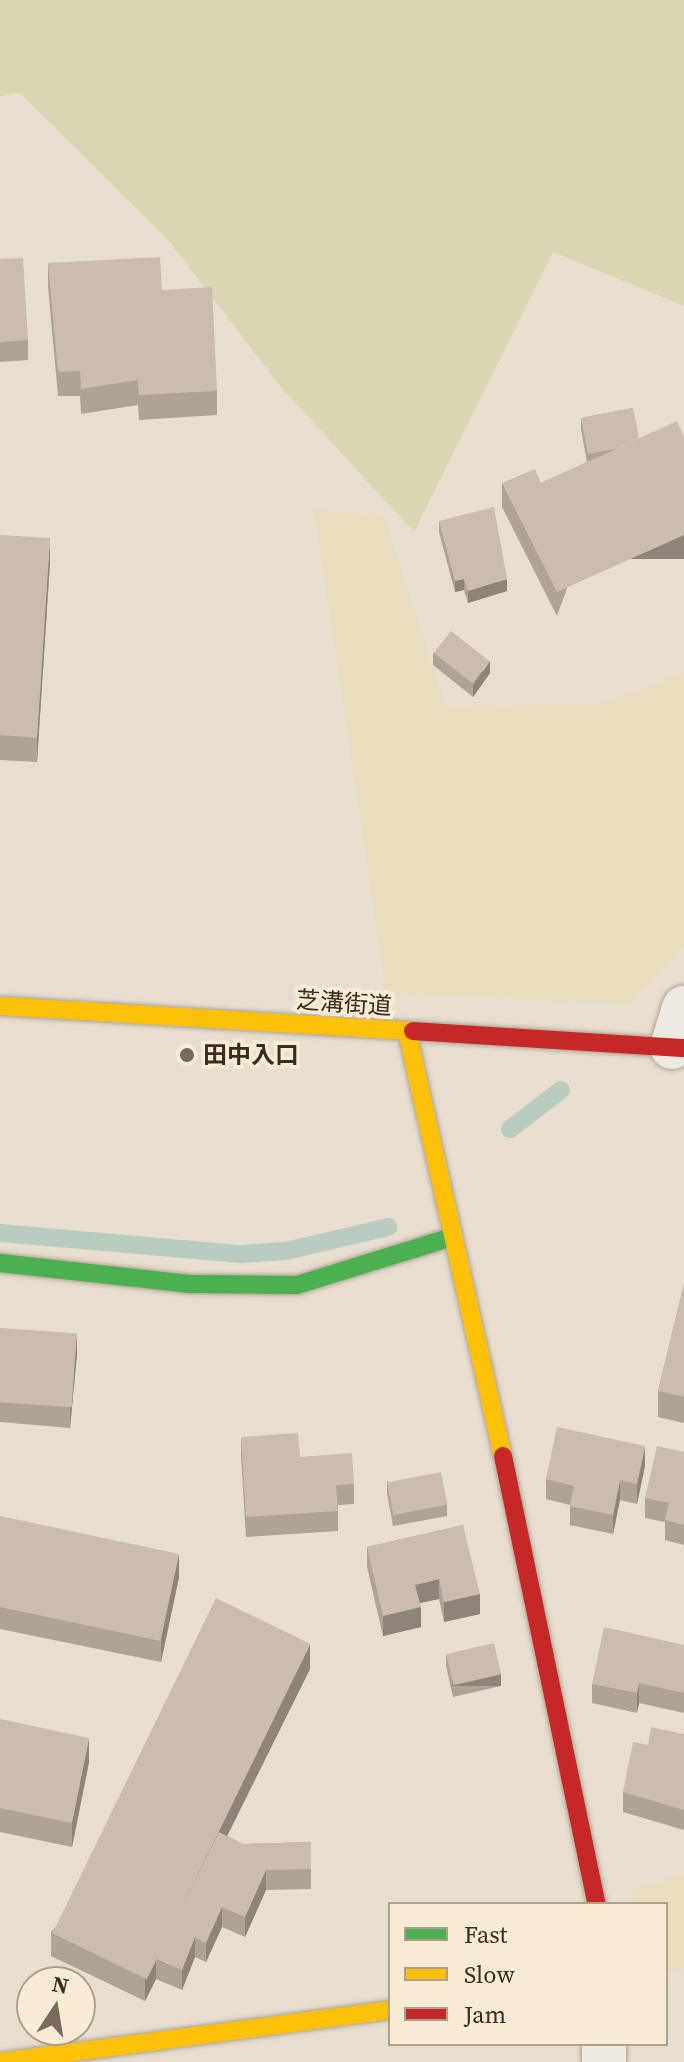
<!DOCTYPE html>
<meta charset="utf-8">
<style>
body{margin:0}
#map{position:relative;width:684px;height:2062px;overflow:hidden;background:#e7decf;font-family:"Source Serif 4","Noto Sans JP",serif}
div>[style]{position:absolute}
.farmland>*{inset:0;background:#e8ddbf}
.green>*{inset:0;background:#d9d7b1}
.stream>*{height:18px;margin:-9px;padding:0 9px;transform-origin:9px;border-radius:9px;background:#baccc0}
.roads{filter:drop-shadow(0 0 2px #ada397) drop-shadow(0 0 2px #ada397)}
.street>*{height:44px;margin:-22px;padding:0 22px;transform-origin:22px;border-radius:22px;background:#efeae1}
.fast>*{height:18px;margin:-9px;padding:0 9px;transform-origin:9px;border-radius:9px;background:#4caf50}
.slow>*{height:18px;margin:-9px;padding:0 9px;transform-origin:9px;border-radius:9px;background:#ffc107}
.jam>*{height:18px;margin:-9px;padding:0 9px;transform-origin:9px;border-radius:9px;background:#c62828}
.wall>*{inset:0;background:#afa296}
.shaded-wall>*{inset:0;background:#8f847a;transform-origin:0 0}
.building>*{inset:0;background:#ccbcaf;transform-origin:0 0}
.dots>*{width:22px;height:22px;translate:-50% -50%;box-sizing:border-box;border:4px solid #f8ecd5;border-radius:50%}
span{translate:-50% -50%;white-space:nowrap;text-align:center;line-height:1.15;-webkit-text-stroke:7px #f8ecd5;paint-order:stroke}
.street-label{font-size:24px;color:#3d2c1e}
.poi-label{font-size:24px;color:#3d2c1e;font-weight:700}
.left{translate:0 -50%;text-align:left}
.legend{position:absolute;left:388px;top:1902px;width:280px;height:144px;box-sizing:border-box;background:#f8ecd5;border:2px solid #ad9f8c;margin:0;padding:10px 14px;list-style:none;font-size:24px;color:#3d2c1e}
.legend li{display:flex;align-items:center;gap:16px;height:40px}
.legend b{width:40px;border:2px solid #ad9f8c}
.north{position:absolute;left:16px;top:1966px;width:80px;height:80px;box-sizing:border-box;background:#f8ecd5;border:2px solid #ad9f8c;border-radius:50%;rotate:12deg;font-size:22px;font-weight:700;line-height:32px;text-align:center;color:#3d2c1e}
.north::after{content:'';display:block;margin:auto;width:28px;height:36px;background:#786a5c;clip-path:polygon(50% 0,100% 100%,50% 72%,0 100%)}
</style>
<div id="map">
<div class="farmland">
<div style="clip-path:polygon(314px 510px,384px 515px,446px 707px,604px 703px,684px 672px,684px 946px,631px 1005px,386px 992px)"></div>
<div style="clip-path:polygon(684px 1874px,684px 1970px,666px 1972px,666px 1904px,633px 1904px,632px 1890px)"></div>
</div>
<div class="green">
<div style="clip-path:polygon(0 0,684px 0,684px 306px,553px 252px,414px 532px,281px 387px,169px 241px,20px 93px,0 96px)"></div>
</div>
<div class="stream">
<div style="left:510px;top:1129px;width:64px;rotate:-37.4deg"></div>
<div style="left:0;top:1233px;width:242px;rotate:5deg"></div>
<div style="left:241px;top:1254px;width:45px;rotate:-3.8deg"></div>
<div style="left:286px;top:1251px;width:105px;rotate:-13.2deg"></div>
</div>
<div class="roads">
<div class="street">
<div style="left:672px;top:1047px;width:41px;rotate:-72.9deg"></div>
<div style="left:604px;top:2062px;width:18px;rotate:-90deg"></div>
</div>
<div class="fast">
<div style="left:0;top:1263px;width:190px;rotate:6.3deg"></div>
<div style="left:189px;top:1284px;width:108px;rotate:0.5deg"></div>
<div style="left:297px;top:1285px;width:162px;rotate:-17.2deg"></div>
</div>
<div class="slow">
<div style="left:0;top:1006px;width:414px;rotate:3.5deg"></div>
<div style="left:407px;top:1031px;width:436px;rotate:77.3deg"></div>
<div style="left:0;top:2062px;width:393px;rotate:-7.6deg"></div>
</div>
<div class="jam">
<div style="left:413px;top:1031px;width:272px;rotate:3.6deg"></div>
<div style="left:503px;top:1456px;width:458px;rotate:78.2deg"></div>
</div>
</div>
<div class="wall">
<div style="clip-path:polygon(0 259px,28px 340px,28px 360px,0 362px)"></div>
<div style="clip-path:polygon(48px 263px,162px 290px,217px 391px,217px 415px,139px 420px,138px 405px,81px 414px,80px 396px,58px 396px,48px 287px)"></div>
<div style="clip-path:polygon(633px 408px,557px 616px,502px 507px,502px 483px,541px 483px,587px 462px,581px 429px,581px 418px)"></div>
<div style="clip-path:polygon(439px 521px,507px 591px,468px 603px,464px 590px,455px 592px,439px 532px)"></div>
<div style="clip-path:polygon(0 535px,50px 562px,37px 762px,0 760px)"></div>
<div style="clip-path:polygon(433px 653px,490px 673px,473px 697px,433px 665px)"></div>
<div style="clip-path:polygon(684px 1284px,684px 1423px,658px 1417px,658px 1391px)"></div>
<div style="clip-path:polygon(0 1328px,77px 1354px,70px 1428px,0 1422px)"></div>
<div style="clip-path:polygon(241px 1437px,354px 1484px,354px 1504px,338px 1505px,338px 1531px,246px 1537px,241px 1456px)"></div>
<div style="clip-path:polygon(684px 1452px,684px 1545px,665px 1540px,665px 1522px,645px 1518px,645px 1498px)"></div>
<div style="clip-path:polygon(645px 1466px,637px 1504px,620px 1500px,613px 1534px,570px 1525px,570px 1505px,546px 1499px,546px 1479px)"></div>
<div style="clip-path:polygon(387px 1481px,447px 1504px,447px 1516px,393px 1526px,387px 1493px)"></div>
<div style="clip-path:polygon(0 1516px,179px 1577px,161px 1662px,0 1629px)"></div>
<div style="clip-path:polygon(463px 1525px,480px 1614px,444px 1622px,439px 1599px,420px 1603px,421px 1627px,383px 1636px,367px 1567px,367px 1547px)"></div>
<div style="clip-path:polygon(684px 1645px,684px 1713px,639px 1703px,637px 1713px,592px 1703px,592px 1684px)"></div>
<div style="clip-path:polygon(446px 1654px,501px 1686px,453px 1697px,446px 1666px)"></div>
<div style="clip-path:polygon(310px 1669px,227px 1836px,243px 1844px,311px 1842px,311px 1889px,266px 1890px,245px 1937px,222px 1927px,206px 1962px,195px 1957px,182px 1990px,156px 1979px,145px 2001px,51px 1956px,51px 1932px)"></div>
<div style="clip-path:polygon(0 1719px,89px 1762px,72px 1847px,0 1832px)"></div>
<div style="clip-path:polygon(684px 1734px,684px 1830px,623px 1812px,623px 1792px,648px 1745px)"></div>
</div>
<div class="shaded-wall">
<div style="left:684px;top:535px;width:24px;height:139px;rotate:90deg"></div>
<div style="clip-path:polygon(50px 538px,50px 562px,37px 762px,37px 738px)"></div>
<div style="clip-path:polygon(464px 579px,464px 590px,455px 592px,455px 581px)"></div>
<div style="clip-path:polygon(507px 579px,507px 591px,468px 603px,468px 591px)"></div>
<div style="clip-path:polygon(490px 661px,490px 673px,473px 697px,473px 685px)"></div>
<div style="clip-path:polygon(77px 1334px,77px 1354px,70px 1428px,70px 1408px)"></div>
<div style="clip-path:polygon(645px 1446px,645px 1466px,637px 1504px,637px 1484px)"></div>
<div style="clip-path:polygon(620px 1480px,620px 1500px,613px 1534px,613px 1515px)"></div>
<div style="clip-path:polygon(179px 1553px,179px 1577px,161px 1662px,161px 1638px)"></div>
<div style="clip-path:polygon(439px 1579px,439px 1599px,415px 1604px,415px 1585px)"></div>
<div style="clip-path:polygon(480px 1594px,480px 1614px,444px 1622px,444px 1602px)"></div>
<div style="clip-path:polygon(421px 1607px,421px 1627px,383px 1636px,383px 1616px)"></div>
<div style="clip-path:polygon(310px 1644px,310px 1669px,164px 1963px,156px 1959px,156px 1979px,145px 2001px,145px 1977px)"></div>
<div style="left:501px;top:1674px;width:12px;height:49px;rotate:90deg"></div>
<div style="clip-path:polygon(639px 1683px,639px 1703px,637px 1713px,637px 1693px)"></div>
<div style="clip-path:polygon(89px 1738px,89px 1762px,72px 1847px,72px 1823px)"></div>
<div style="clip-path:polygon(266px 1870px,266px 1890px,245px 1937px,245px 1917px)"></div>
<div style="clip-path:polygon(222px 1907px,222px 1927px,206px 1962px,206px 1943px)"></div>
<div style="clip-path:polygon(195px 1937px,195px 1957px,182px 1990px,182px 1970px)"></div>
</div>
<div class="building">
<div style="clip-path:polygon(160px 257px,162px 290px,212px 287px,217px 391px,139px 395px,138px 380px,81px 389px,80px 371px,58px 372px,48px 263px)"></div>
<div style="clip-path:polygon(23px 258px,28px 340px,0 342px,0 259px)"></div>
<div style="clip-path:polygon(633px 408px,639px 438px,615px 449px,588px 454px,581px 418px)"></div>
<div style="clip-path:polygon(677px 421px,684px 437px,684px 535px,557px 592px,502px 483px,535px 469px,541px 483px)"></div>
<div style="clip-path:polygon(494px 507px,507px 579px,468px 591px,464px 579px,455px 581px,439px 521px)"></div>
<div style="clip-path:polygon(0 535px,50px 538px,37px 738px,0 735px)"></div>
<div style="left:451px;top:631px;width:49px;height:28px;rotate:38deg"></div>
<div style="clip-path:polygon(684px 1284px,684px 1397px,658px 1391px)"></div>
<div style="left:0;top:1328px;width:77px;height:74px;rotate:4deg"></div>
<div style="clip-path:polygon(557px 1427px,645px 1446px,637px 1484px,620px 1480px,613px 1515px,570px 1506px,574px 1486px,546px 1479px)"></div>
<div style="clip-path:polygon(298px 1433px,300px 1457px,352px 1453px,354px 1484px,336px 1485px,338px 1511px,246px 1517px,241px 1437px)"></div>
<div style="clip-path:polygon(657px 1446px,684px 1452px,684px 1525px,665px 1520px,669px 1503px,645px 1498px)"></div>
<div style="left:441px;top:1472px;width:33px;height:55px;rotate:79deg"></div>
<div style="left:0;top:1516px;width:183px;height:89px;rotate:12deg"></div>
<div style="clip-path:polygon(463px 1525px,480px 1594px,444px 1602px,439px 1579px,415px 1585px,421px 1607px,383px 1616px,367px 1547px)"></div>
<div style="left:216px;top:1598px;width:105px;height:373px;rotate:26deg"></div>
<div style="clip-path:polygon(604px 1627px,684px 1645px,684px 1693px,639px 1683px,637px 1693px,592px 1684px)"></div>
<div style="left:494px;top:1643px;width:32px;height:49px;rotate:77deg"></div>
<div style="clip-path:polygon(0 1719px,89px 1738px,72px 1823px,0 1808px)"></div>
<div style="clip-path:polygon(651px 1727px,684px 1734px,684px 1810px,623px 1792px,633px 1742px,648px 1745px)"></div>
<div style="clip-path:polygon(219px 1832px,243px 1844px,311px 1842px,311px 1869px,266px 1870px,245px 1917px,222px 1907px,206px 1943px,195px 1937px,182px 1970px,156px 1959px)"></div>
</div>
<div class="dots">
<div style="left:187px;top:1055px;background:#786a5c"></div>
</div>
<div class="street-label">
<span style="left:344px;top:1003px;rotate:4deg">芝溝街道</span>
</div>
<div class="poi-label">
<span class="left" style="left:203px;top:1055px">田中入口</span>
</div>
<ul class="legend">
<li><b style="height:10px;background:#4caf50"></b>Fast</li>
<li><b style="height:10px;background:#ffc107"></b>Slow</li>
<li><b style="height:10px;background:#c62828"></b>Jam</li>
</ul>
<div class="north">N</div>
</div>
